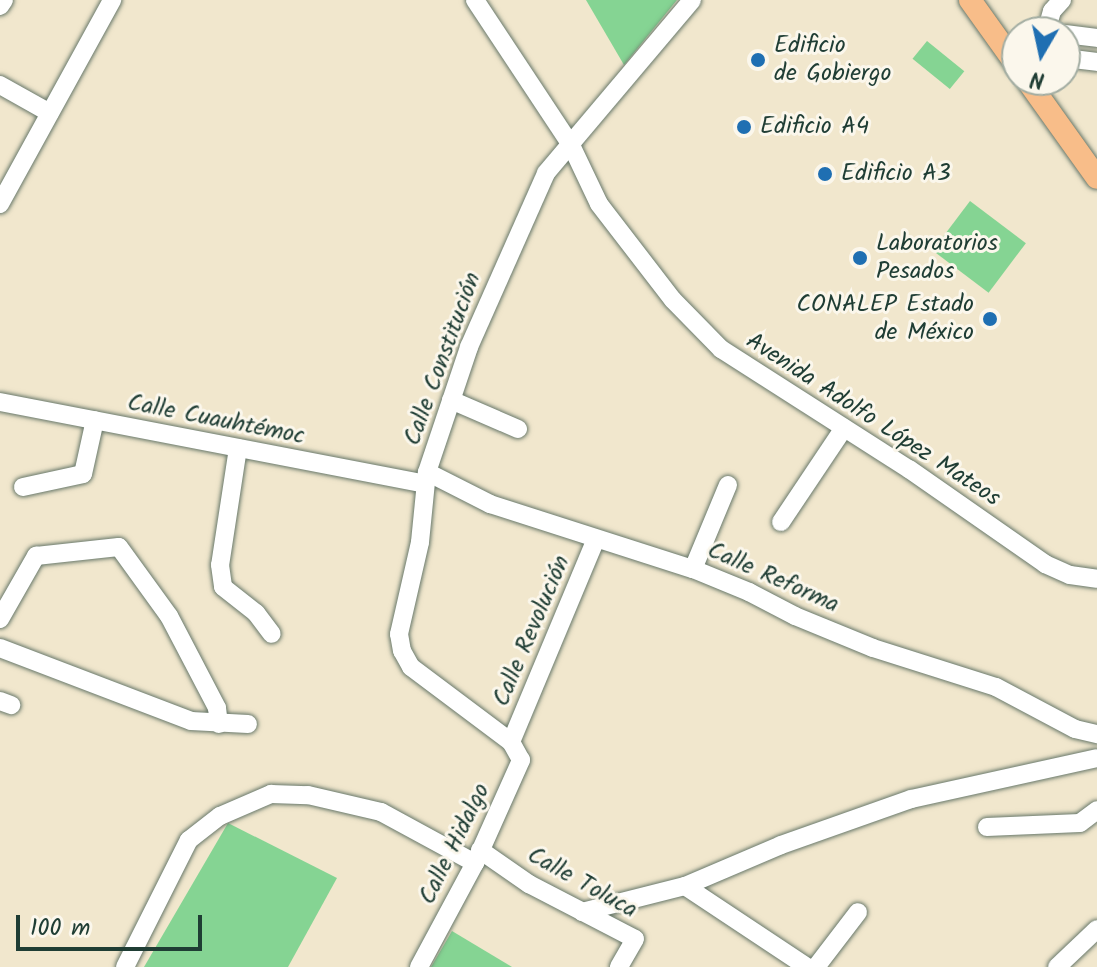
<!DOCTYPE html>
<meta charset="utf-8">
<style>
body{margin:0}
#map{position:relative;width:1097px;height:967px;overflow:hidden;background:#f1e7cd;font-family:Kalam,sans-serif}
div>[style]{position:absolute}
.green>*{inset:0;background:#85d493;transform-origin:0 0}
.roads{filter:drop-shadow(0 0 2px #68786a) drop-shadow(0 0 2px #68786a)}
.minor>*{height:18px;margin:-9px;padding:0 9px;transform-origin:9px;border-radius:9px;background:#fff}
.major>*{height:22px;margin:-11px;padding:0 11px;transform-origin:11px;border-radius:11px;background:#f8bd89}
.dots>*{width:22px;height:22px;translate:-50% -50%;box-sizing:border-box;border:4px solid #fbf7ec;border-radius:50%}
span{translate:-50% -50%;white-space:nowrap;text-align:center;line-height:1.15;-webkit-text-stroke:6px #fbf7ec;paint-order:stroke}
.poi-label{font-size:24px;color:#1f3d34}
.left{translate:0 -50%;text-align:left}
.right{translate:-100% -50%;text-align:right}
.street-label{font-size:24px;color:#1f3d34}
.north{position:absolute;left:1001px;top:16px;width:80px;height:80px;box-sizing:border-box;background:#fbf7ec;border:2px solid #a3ada2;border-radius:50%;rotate:189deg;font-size:22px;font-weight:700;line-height:32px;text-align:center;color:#1f3d34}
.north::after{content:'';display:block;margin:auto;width:28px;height:36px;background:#1f6fb2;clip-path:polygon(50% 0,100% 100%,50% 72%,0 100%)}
.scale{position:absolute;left:16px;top:915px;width:186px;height:36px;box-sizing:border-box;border:4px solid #1f3d34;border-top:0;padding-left:10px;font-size:24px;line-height:28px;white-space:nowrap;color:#1f3d34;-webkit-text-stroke:6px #fbf7ec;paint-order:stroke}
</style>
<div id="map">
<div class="green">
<div style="clip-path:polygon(586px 0,677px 0,624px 65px)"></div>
<div style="left:927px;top:41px;width:48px;height:23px;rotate:39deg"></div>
<div style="left:970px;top:201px;width:70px;height:62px;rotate:37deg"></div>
<div style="clip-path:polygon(228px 823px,337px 878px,288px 967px,144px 967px)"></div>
<div style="clip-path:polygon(452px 931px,512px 967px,431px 967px)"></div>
</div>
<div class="roads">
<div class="minor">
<div style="left:475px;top:0;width:174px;rotate:56.5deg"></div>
<div style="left:571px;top:145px;width:65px;rotate:64.6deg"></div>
<div style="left:599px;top:204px;width:121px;rotate:52.4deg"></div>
<div style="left:673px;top:300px;width:69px;rotate:45.6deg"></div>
<div style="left:721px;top:349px;width:223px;rotate:32.6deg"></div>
<div style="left:909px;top:469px;width:166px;rotate:34.9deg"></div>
<div style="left:1045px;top:564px;width:27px;rotate:24deg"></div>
<div style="left:1070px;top:575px;width:27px;rotate:8deg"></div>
<div style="left:0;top:6px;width:7px;rotate:-56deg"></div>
<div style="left:1046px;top:32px;width:22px;rotate:-74deg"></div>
<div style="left:1052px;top:11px;width:15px;rotate:-48deg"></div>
<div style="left:1065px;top:34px;width:32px;rotate:7deg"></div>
<div style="left:1065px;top:58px;width:32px;rotate:7deg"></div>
<div style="left:0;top:85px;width:57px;rotate:29.2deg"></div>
<div style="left:0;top:204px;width:233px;rotate:-61.2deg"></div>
<div style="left:451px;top:400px;width:73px;rotate:23.4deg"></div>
<div style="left:0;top:402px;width:432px;rotate:10.9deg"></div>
<div style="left:238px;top:448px;width:118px;rotate:98.7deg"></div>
<div style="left:220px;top:565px;width:22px;rotate:82deg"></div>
<div style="left:223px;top:587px;width:42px;rotate:38.2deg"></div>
<div style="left:256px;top:613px;width:26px;rotate:53deg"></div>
<div style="left:427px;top:472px;width:71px;rotate:26.9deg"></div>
<div style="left:490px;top:504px;width:213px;rotate:17.8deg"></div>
<div style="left:693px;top:569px;width:61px;rotate:22.3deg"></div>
<div style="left:749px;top:592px;width:52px;rotate:27.6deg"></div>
<div style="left:795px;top:616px;width:84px;rotate:22.3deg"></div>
<div style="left:873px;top:648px;width:129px;rotate:17.6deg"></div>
<div style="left:996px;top:687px;width:89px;rotate:28deg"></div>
<div style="left:1075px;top:729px;width:23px;rotate:13deg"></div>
<div style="left:23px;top:487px;width:61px;rotate:-12.2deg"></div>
<div style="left:83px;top:474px;width:55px;rotate:-77.5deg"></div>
<div style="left:781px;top:522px;width:113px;rotate:-56.2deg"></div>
<div style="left:693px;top:569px;width:91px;rotate:-67.4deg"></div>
<div style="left:0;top:619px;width:73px;rotate:-60.3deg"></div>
<div style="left:36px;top:556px;width:83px;rotate:-6.2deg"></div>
<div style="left:119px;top:547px;width:85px;rotate:54.1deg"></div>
<div style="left:169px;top:616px;width:104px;rotate:62.4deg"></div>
<div style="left:217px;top:708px;width:16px;rotate:83deg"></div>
<div style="left:0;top:648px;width:204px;rotate:20.9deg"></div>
<div style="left:191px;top:721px;width:57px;rotate:3deg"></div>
<div style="left:0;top:701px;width:12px;rotate:20deg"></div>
<div style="left:511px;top:742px;width:220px;rotate:-67.3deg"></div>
<div style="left:987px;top:827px;width:93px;rotate:-2.5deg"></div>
<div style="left:1080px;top:823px;width:21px;rotate:-37deg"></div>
<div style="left:480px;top:850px;width:60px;rotate:34.8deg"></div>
<div style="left:529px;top:884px;width:119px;rotate:27.4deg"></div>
<div style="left:635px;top:939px;width:32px;rotate:120deg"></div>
<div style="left:685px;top:886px;width:146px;rotate:33.6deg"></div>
<div style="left:582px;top:912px;width:106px;rotate:-14.2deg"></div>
<div style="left:685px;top:886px;width:104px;rotate:-23.1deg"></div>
<div style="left:781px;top:845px;width:138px;rotate:-19.5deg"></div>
<div style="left:911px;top:799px;width:190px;rotate:-12.4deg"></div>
<div style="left:125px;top:967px;width:142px;rotate:-63.3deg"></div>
<div style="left:189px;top:840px;width:39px;rotate:-38deg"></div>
<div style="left:220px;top:816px;width:56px;rotate:-23.3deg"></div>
<div style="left:271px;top:794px;width:37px;rotate:2deg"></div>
<div style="left:308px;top:795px;width:75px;rotate:13.1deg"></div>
<div style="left:381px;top:812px;width:107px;rotate:28.5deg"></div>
<div style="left:419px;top:967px;width:118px;rotate:-61.7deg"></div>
<div style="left:475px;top:863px;width:113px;rotate:-65.9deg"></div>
<div style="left:521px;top:760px;width:21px;rotate:-119deg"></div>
<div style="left:511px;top:742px;width:125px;rotate:-143.1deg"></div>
<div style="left:411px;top:667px;width:18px;rotate:-119deg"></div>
<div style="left:402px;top:651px;width:17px;rotate:-100deg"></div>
<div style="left:399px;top:634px;width:94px;rotate:-77.1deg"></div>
<div style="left:420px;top:542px;width:70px;rotate:-84.3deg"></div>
<div style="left:427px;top:472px;width:132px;rotate:-71.4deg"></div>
<div style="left:469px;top:347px;width:190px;rotate:-66.1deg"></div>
<div style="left:546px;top:173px;width:226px;rotate:-49.8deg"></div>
<div style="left:816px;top:967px;width:69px;rotate:-52.6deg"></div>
<div style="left:1057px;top:967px;width:55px;rotate:-43.5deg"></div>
</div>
<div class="major">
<div style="left:970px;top:0;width:81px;rotate:54.5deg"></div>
<div style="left:1027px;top:80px;width:120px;rotate:54.5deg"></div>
</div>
</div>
<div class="dots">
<div style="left:758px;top:60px;background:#1f6fb2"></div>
<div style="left:744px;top:127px;background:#1f6fb2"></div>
<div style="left:825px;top:174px;background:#1f6fb2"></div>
<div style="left:860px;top:258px;background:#1f6fb2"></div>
<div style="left:990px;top:319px;background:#1f6fb2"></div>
</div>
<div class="poi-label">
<span class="left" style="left:774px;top:60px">Edificio<br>de Gobiergo</span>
<span class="left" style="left:760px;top:127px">Edificio A4</span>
<span class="left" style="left:841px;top:174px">Edificio A3</span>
<span class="left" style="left:876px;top:258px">Laboratorios<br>Pesados</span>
<span class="right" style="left:974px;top:319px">CONALEP Estado<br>de México</span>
</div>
<div class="street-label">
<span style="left:443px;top:359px;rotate:-70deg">Calle Constitución</span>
<span style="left:216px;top:420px;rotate:11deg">Calle Cuauhtémoc</span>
<span style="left:873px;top:420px;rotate:33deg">Avenida Adolfo López Mateos</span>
<span style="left:773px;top:578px;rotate:24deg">Calle Reforma</span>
<span style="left:532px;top:631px;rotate:-67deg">Calle Revolución</span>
<span style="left:455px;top:844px;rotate:-64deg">Calle Hidalgo</span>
<span style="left:582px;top:883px;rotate:29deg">Calle Toluca</span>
</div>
<div class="north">N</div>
<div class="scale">100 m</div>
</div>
